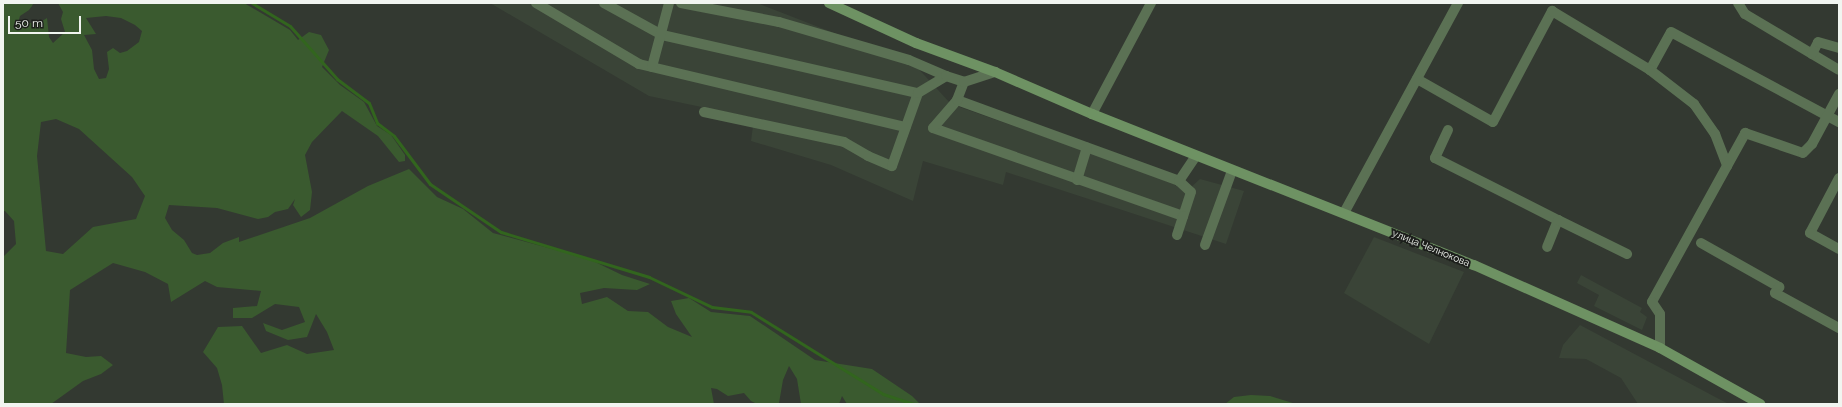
<!DOCTYPE html>
<meta charset="utf-8">
<style>
body{margin:0}
#map{position:relative;width:1842px;height:407px;overflow:hidden;background:#333931;font-family:Raleway,sans-serif}
div>[style]{position:absolute}
.built>*{inset:0;background:#3a4437}
.green>*{inset:0;background:#3a5a2f}
.stream>*{height:3px;margin:-1.5px;padding:0 1.5px;transform-origin:1.5px;border-radius:1.5px;background:#32651e}
.street>*{height:10px;margin:-5px;padding:0 5px;transform-origin:5px;border-radius:5px;background:#5b7154}
.secondary>*{height:10px;margin:-5px;padding:0 5px;transform-origin:5px;border-radius:5px;background:#6e9263}
span{translate:-50% -50%;white-space:nowrap;text-align:center;line-height:1.15;-webkit-text-stroke:4px #1d1f1c;paint-order:stroke}
.street-label{font-size:10px;color:#f1f5f0}
.frame{position:absolute;inset:0;border:4px solid #f1f5f0;pointer-events:none}
.scale{position:absolute;left:8px;top:16px;width:73px;height:18px;box-sizing:border-box;border:2px solid #f1f5f0;border-top:0;padding-left:5px;font-size:12px;line-height:14px;white-space:nowrap;color:#f1f5f0;-webkit-text-stroke:3px #1d1f1c;paint-order:stroke}
</style>
<div id="map">
<div class="built">
<div style="clip-path:polygon(490px 3px,757px 3px,914px 64px,951px 104px,1190px 188px,1200px 179px,1244px 191px,1226px 244px,1006px 172px,1003px 185px,923px 161px,913px 201px,831px 165px,751px 141px,754px 118px,649px 96px)"></div>
<div style="clip-path:polygon(1374px 237px,1464px 272px,1429px 344px,1344px 293px)"></div>
<div style="clip-path:polygon(1581px 275px,1642px 308px,1640px 312px,1647px 317px,1642px 330px,1594px 306px,1599px 295px,1577px 283px)"></div>
<div style="clip-path:polygon(1580px 325px,1719px 399px,1729px 404px,1638px 404px,1621px 378px,1586px 359px,1559px 358px,1563px 345px)"></div>
</div>
<div class="green">
<div style="clip-path:polygon(evenodd,3px 3px,34px 3px,29px 10px,20px 16px,18px 23px,39px 23px,47px 18px,49px 37px,53px 43px,65px 32px,61px 19px,63px 12px,58px 3px,244px 3px,290px 30px,298px 40px,309px 32px,321px 35px,329px 50px,322px 67px,340px 85px,364px 102px,377px 126px,391px 135px,405px 155px,405px 161px,399px 162px,378px 136px,342px 111px,312px 142px,305px 155px,312px 192px,310px 210px,301px 217px,293px 205px,295px 199px,288px 209px,275px 212px,268px 217px,258px 219px,217px 208px,169px 205px,165px 218px,172px 230px,184px 240px,192px 253px,197px 255px,210px 253px,223px 243px,239px 237px,239px 242px,310px 218px,368px 186px,409px 169px,437px 197px,463px 209px,493px 233px,589px 259px,622px 275px,650px 284px,637px 290px,604px 288px,580px 293px,582px 304px,607px 297px,628px 311px,648px 312px,668px 327px,692px 337px,676px 314px,671px 301px,689px 298px,711px 312px,750px 316px,815px 360px,872px 369px,912px 396px,920px 404px,847px 404px,842px 396px,839px 404px,801px 404px,797px 379px,789px 366px,783px 380px,779px 403px,776px 404px,757px 404px,751px 401px,744px 393px,728px 396px,717px 389px,711px 388px,714px 404px,224px 404px,222px 385px,217px 368px,203px 352px,218px 327px,242px 326px,261px 353px,287px 345px,307px 354px,334px 350px,327px 332px,316px 314px,307px 337px,288px 340px,266px 331px,263px 323px,282px 330px,305px 322px,299px 307px,275px 304px,252px 318px,233px 318px,233px 308px,257px 306px,261px 291px,217px 287px,205px 281px,171px 302px,168px 284px,145px 272px,113px 263px,70px 290px,66px 353px,86px 357px,101px 356px,113px 365px,101px 374px,83px 381px,51px 404px,3px 404px,3px 257px,16px 244px,14px 221px,5px 211px,3px 211px,3px 3px,106px 16px,121px 18px,135px 25px,142px 31px,139px 42px,127px 51px,120px 53px,113px 48px,107px 52px,109px 69px,106px 78px,99px 79px,94px 69px,92px 50px,84px 35px,96px 34px,86px 18px,106px 16px,3px 3px,56px 119px,79px 129px,132px 177px,145px 196px,136px 219px,93px 227px,63px 254px,46px 251px,37px 156px,41px 122px,56px 119px)"></div>
<div style="clip-path:polygon(1251px 395px,1270px 396px,1296px 404px,1225px 404px,1234px 397px)"></div>
</div>
<div class="stream">
<div style="left:252px;top:3px;width:44px;rotate:31.2deg"></div>
<div style="left:290px;top:26px;width:71px;rotate:48.4deg"></div>
<div style="left:337px;top:79px;width:40px;rotate:37deg"></div>
<div style="left:369px;top:103px;width:22px;rotate:68deg"></div>
<div style="left:377px;top:123px;width:21px;rotate:37deg"></div>
<div style="left:394px;top:136px;width:60px;rotate:53.1deg"></div>
<div style="left:430px;top:184px;width:86px;rotate:34.1deg"></div>
<div style="left:501px;top:232px;width:155px;rotate:16.9deg"></div>
<div style="left:649px;top:277px;width:70px;rotate:25.5deg"></div>
<div style="left:712px;top:307px;width:39px;rotate:7deg"></div>
<div style="left:751px;top:312px;width:155px;rotate:31.8deg"></div>
<div style="left:883px;top:394px;width:32px;rotate:18deg"></div>
</div>
<div class="street">
<div style="left:536px;top:3px;width:120px;rotate:30.6deg"></div>
<div style="left:639px;top:64px;width:274px;rotate:13.3deg"></div>
<div style="left:604px;top:3px;width:66px;rotate:28.9deg"></div>
<div style="left:662px;top:35px;width:262px;rotate:12.8deg"></div>
<div style="left:681px;top:3px;width:100px;rotate:11deg"></div>
<div style="left:779px;top:22px;width:135px;rotate:16.3deg"></div>
<div style="left:909px;top:60px;width:40px;rotate:23.4deg"></div>
<div style="left:1738px;top:3px;width:13px;rotate:58deg"></div>
<div style="left:1745px;top:14px;width:109px;rotate:30.8deg"></div>
<div style="left:1812px;top:54px;width:13px;rotate:-63deg"></div>
<div style="left:1818px;top:42px;width:22px;rotate:16deg"></div>
<div style="left:652px;top:67px;width:66px;rotate:-75.1deg"></div>
<div style="left:1650px;top:70px;width:43px;rotate:-61.1deg"></div>
<div style="left:1671px;top:32px;width:191px;rotate:28.2deg"></div>
<div style="left:1417px;top:79px;width:87px;rotate:29.5deg"></div>
<div style="left:1493px;top:122px;width:126px;rotate:-62deg"></div>
<div style="left:1552px;top:11px;width:114px;rotate:31deg"></div>
<div style="left:1650px;top:70px;width:56px;rotate:37.7deg"></div>
<div style="left:1694px;top:104px;width:37px;rotate:55deg"></div>
<div style="left:1715px;top:134px;width:34px;rotate:69deg"></div>
<div style="left:1727px;top:166px;width:155px;rotate:118.9deg"></div>
<div style="left:1652px;top:302px;width:14px;rotate:56deg"></div>
<div style="left:1660px;top:314px;width:34px;rotate:90deg"></div>
<div style="left:957px;top:100px;width:236px;rotate:20deg"></div>
<div style="left:1179px;top:181px;width:16px;rotate:43deg"></div>
<div style="left:1191px;top:192px;width:25px;rotate:108deg"></div>
<div style="left:1183px;top:216px;width:265px;rotate:-160.6deg"></div>
<div style="left:933px;top:128px;width:37px;rotate:-49deg"></div>
<div style="left:957px;top:100px;width:19px;rotate:-69deg"></div>
<div style="left:704px;top:112px;width:143px;rotate:12.1deg"></div>
<div style="left:844px;top:142px;width:28px;rotate:30deg"></div>
<div style="left:868px;top:156px;width:26px;rotate:23deg"></div>
<div style="left:892px;top:166px;width:77px;rotate:-70.4deg"></div>
<div style="left:918px;top:93px;width:33px;rotate:-31deg"></div>
<div style="left:946px;top:76px;width:19px;rotate:18deg"></div>
<div style="left:964px;top:82px;width:33px;rotate:-18deg"></div>
<div style="left:1092px;top:114px;width:126px;rotate:-62deg"></div>
<div style="left:1448px;top:130px;width:31px;rotate:115deg"></div>
<div style="left:1435px;top:158px;width:138px;rotate:26.8deg"></div>
<div style="left:1558px;top:220px;width:29px;rotate:112deg"></div>
<div style="left:1727px;top:166px;width:38px;rotate:-61deg"></div>
<div style="left:1745px;top:133px;width:61px;rotate:19deg"></div>
<div style="left:1803px;top:153px;width:13px;rotate:-45deg"></div>
<div style="left:1812px;top:144px;width:57px;rotate:-61.6deg"></div>
<div style="left:1839px;top:178px;width:62px;rotate:117.8deg"></div>
<div style="left:1810px;top:233px;width:33px;rotate:29deg"></div>
<div style="left:1077px;top:180px;width:34px;rotate:-73deg"></div>
<div style="left:1179px;top:181px;width:30px;rotate:-56deg"></div>
<div style="left:1344px;top:213px;width:239px;rotate:-61.5deg"></div>
<div style="left:1558px;top:220px;width:77px;rotate:26.2deg"></div>
<div style="left:1177px;top:235px;width:20px;rotate:-72deg"></div>
<div style="left:1701px;top:243px;width:90px;rotate:29.4deg"></div>
<div style="left:1779px;top:287px;width:7px;rotate:124deg"></div>
<div style="left:1775px;top:293px;width:73px;rotate:28.7deg"></div>
<div style="left:1205px;top:245px;width:79px;rotate:-70deg"></div>
</div>
<div class="secondary">
<div style="left:829px;top:3px;width:96px;rotate:24.7deg"></div>
<div style="left:916px;top:43px;width:84px;rotate:20.2deg"></div>
<div style="left:995px;top:72px;width:106px;rotate:23.4deg"></div>
<div style="left:1092px;top:114px;width:411px;rotate:21.6deg"></div>
<div style="left:1474px;top:265px;width:204px;rotate:24deg"></div>
<div style="left:1660px;top:348px;width:115px;rotate:29.2deg"></div>
</div>
<div class="street-label">
<span style="left:1431px;top:248px;rotate:22deg">улица Челнокова</span>
</div>
<div class="frame"></div>
<div class="scale">50 m</div>
</div>
